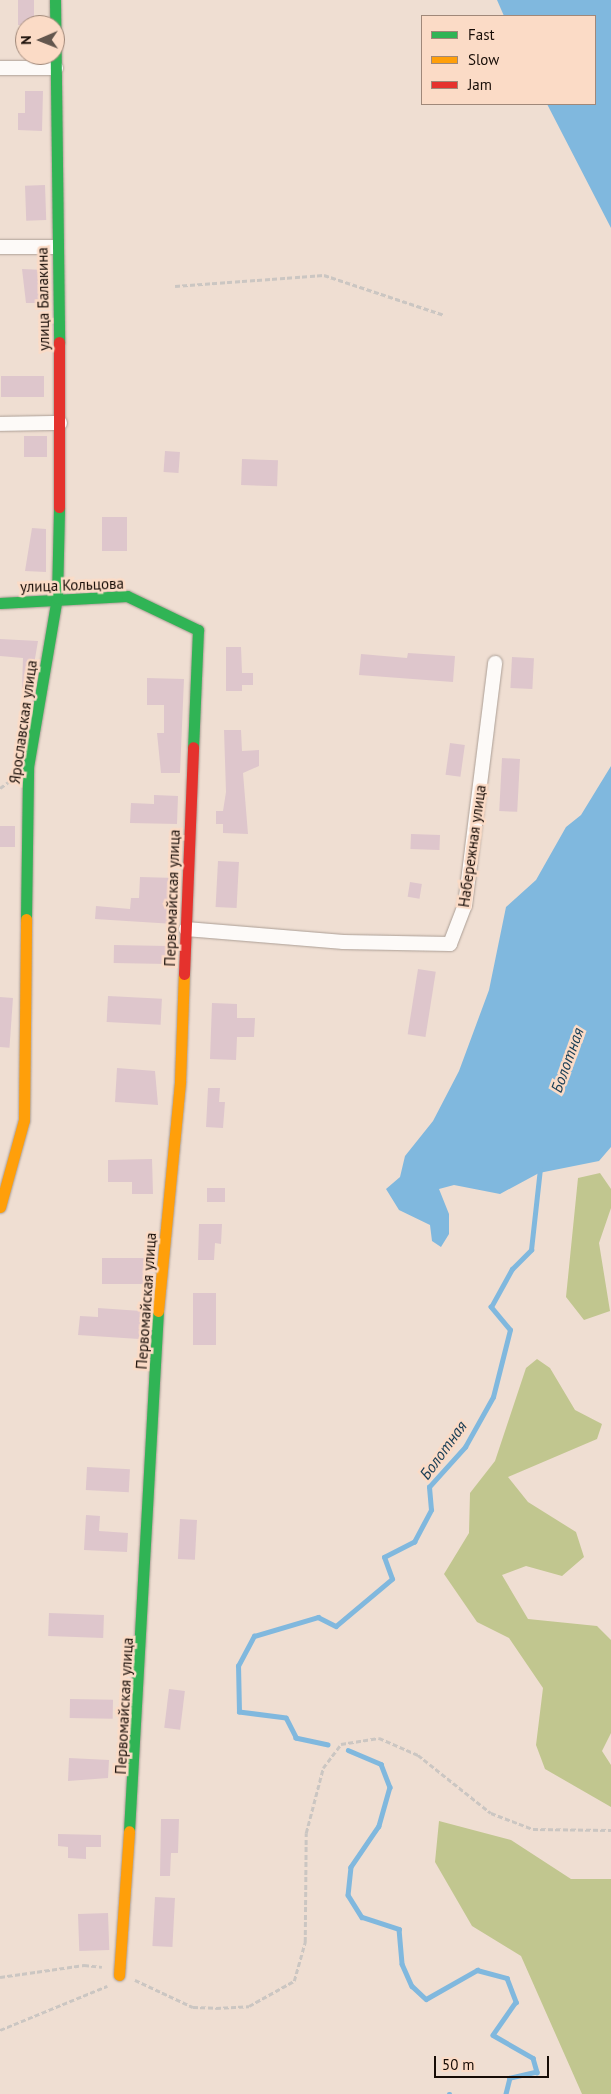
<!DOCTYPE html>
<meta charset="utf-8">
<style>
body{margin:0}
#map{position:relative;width:611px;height:2094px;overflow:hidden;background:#efded2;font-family:"PT Sans",sans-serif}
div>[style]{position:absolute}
.forest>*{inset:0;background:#c1c68f}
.water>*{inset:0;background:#80b8de}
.stream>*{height:4.5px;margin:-2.25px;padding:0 2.25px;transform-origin:2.25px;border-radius:2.25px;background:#80b8de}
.building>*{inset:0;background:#dec6cc;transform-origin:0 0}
.path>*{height:2.5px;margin-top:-1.25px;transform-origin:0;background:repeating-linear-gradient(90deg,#cbc6c2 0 5px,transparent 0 7.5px)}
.roads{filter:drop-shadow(0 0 1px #ab9e95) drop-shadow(0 0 1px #ab9e95)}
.street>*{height:14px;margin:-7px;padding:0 7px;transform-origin:7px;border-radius:7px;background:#fdfaf8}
.fast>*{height:11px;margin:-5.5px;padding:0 5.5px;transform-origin:5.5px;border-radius:5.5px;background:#30b455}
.slow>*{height:11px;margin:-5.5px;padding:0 5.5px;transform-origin:5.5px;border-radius:5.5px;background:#ff9f0a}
.jam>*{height:11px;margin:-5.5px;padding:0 5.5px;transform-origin:5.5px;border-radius:5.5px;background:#e5322d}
span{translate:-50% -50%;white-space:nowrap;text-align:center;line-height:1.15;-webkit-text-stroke:5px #fbdbc6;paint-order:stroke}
.street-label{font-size:15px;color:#170c06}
.water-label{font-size:16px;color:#173c54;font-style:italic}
.legend{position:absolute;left:421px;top:15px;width:175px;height:90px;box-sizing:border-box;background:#fbdbc6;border:1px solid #a08879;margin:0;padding:6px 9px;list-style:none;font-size:15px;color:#170c06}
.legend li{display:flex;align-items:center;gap:10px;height:25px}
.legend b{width:25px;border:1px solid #a08879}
.north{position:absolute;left:15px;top:15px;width:50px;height:50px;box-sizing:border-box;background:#fbdbc6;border:1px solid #a08879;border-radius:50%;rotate:269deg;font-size:14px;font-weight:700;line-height:20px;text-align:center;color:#170c06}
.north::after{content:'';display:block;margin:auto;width:18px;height:22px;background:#63564d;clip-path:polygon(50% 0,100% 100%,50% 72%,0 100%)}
.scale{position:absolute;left:434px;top:2056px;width:115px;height:22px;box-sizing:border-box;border:2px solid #170c06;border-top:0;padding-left:6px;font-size:15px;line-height:18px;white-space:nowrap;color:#170c06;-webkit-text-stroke:4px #fbdbc6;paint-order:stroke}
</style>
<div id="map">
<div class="forest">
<div style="clip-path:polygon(600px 1173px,611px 1189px,611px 1208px,599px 1243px,610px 1311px,584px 1320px,566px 1297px,578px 1178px)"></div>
<div style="clip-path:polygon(537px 1359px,550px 1368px,575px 1410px,602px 1424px,597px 1439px,508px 1477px,528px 1502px,576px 1532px,584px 1557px,562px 1576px,526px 1566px,502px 1575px,528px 1619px,597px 1626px,611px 1640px,611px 1733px,602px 1751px,611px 1765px,611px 1807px,545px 1769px,536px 1745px,543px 1688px,509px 1638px,477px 1622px,444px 1574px,469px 1533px,470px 1493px,495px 1461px,526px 1368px)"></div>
<div style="clip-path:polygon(439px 1821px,511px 1840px,571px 1879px,611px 1879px,611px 2094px,582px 2094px,521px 1956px,472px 1926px,435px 1862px)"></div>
</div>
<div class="water">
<div style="clip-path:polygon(497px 0,611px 0,611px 228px,547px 104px,595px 104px,595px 16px,504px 16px)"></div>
<div style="clip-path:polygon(611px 766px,611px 1147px,599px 1161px,539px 1173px,500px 1194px,454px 1185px,439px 1189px,449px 1214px,449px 1234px,441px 1247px,432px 1241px,430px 1225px,399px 1210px,386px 1189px,400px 1177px,405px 1156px,433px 1121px,459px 1071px,489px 990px,506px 907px,536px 880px,566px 827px,581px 815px)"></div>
</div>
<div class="stream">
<div style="left:328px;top:1745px;width:33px;rotate:-168deg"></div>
<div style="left:296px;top:1738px;width:22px;rotate:-117deg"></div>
<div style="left:286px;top:1718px;width:47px;rotate:-172.7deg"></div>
<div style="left:239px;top:1712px;width:46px;rotate:-91.2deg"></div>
<div style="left:238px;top:1666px;width:34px;rotate:-62deg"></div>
<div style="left:254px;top:1636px;width:67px;rotate:-16.5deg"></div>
<div style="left:318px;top:1617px;width:20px;rotate:27deg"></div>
<div style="left:336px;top:1626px;width:73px;rotate:-40deg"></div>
<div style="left:392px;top:1579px;width:23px;rotate:-110deg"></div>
<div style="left:384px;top:1557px;width:34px;rotate:-27deg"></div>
<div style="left:414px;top:1542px;width:36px;rotate:-62deg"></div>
<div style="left:431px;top:1510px;width:23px;rotate:-95deg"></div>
<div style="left:429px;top:1487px;width:54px;rotate:-48deg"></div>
<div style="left:465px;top:1447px;width:57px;rotate:-60.8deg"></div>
<div style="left:493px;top:1397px;width:69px;rotate:-75.8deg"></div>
<div style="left:510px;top:1330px;width:30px;rotate:-130deg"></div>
<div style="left:491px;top:1307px;width:43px;rotate:-61.1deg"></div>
<div style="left:512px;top:1269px;width:27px;rotate:-45deg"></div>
<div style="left:531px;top:1250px;width:81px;rotate:-83.7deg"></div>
<div style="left:348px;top:1750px;width:36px;rotate:23deg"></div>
<div style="left:381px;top:1764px;width:25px;rotate:69deg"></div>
<div style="left:390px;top:1787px;width:41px;rotate:105.8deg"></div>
<div style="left:379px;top:1826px;width:50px;rotate:124.3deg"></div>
<div style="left:351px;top:1867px;width:28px;rotate:96deg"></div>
<div style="left:348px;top:1895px;width:26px;rotate:58deg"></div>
<div style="left:362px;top:1917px;width:39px;rotate:18deg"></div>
<div style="left:399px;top:1929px;width:35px;rotate:85deg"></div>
<div style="left:402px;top:1964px;width:24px;rotate:66deg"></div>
<div style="left:412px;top:1986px;width:19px;rotate:43deg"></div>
<div style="left:426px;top:1999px;width:59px;rotate:-29.6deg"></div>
<div style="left:477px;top:1970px;width:31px;rotate:15deg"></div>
<div style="left:507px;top:1978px;width:26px;rotate:69deg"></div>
<div style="left:516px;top:2002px;width:40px;rotate:124.9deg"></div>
<div style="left:493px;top:2035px;width:46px;rotate:29.9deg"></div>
<div style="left:533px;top:2058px;width:15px;rotate:74deg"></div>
<div style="left:537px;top:2072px;width:28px;rotate:167deg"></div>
<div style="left:510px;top:2078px;width:16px;rotate:104deg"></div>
<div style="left:449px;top:2094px;width:1px"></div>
</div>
<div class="building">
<div style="left:18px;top:0;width:16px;height:25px"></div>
<div style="clip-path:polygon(25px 91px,43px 91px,42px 131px,18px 130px,18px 113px,25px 113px)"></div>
<div style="left:45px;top:185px;width:35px;height:20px;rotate:88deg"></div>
<div style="clip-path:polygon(22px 269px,45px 270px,44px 303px,26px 303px)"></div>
<div style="left:1px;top:376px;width:43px;height:21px"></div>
<div style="left:24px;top:436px;width:23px;height:21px"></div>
<div style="left:165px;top:451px;width:15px;height:21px;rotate:4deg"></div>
<div style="left:242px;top:459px;width:36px;height:26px;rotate:2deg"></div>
<div style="left:102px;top:517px;width:25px;height:34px"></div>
<div style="clip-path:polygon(32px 528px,46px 529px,46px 572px,25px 571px)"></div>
<div style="clip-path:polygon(0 639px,38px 641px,30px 688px,22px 688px,23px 658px,0 656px)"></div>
<div style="clip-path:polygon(226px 647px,241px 647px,242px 673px,253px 673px,253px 685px,242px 685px,242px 691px,226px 691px)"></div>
<div style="clip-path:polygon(408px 653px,455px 656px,453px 682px,359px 675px,361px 654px,407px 658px)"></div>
<div style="left:512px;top:657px;width:22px;height:31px;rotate:3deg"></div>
<div style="clip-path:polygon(147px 678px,184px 679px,180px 773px,161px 773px,157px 733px,164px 733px,164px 705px,147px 705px)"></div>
<div style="clip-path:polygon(224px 730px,241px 730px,242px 751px,259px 750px,259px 766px,243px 773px,248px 834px,223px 833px,223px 824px,216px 824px,216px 811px,223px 811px,226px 792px)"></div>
<div style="left:450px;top:743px;width:15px;height:32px;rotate:8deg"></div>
<div style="left:502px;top:758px;width:18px;height:53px;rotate:3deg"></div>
<div style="clip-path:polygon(154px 795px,178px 796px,177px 824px,130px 823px,131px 803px,154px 804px)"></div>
<div style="left:0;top:826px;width:15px;height:21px"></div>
<div style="left:411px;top:834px;width:29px;height:15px;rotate:2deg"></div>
<div style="left:218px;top:861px;width:21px;height:46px;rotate:3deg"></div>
<div style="clip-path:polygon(140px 877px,176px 878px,174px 924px,95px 919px,96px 906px,130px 909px,131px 898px,139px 898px)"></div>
<div style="left:410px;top:882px;width:12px;height:15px;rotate:9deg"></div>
<div style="left:114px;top:945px;width:53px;height:18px;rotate:1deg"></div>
<div style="left:418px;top:969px;width:18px;height:66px;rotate:9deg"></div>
<div style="left:108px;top:996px;width:54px;height:26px;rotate:3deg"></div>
<div style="left:0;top:997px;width:13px;height:50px;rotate:4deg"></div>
<div style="clip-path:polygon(212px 1003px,237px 1004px,237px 1018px,255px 1018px,254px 1037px,237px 1037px,236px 1060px,210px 1059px)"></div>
<div style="clip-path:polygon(117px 1068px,155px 1071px,158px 1105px,115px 1102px)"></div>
<div style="clip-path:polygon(208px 1088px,220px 1088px,219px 1102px,225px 1102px,223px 1128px,206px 1127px)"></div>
<div style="clip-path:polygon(152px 1159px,153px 1194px,132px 1194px,132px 1182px,108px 1182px,108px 1160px)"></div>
<div style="left:207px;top:1188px;width:18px;height:14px"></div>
<div style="clip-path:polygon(199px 1224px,222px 1224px,221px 1244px,215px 1243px,214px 1260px,198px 1260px)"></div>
<div style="left:147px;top:1258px;width:26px;height:45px;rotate:90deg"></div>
<div style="left:193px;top:1293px;width:23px;height:52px"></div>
<div style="clip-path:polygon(98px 1308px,141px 1311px,139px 1339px,78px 1335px,80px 1316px,98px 1317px)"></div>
<div style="left:87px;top:1467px;width:43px;height:23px;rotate:3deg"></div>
<div style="clip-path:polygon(86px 1515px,100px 1516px,99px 1531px,128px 1533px,127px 1552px,84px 1550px)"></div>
<div style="left:180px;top:1519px;width:17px;height:40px;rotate:3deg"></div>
<div style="left:49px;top:1613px;width:55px;height:23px;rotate:2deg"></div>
<div style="left:169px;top:1689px;width:16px;height:39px;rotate:7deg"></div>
<div style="left:70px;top:1699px;width:43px;height:19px;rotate:1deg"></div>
<div style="clip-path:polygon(69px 1758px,109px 1760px,108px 1778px,68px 1781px)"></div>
<div style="clip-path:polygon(161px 1819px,179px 1819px,178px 1853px,171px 1853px,170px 1876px,160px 1876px)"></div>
<div style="clip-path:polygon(58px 1834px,101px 1835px,101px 1847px,86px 1847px,86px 1859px,68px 1858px,68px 1847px,58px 1846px)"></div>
<div style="left:155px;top:1897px;width:20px;height:49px;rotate:3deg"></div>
<div style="left:108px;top:1913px;width:37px;height:30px;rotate:88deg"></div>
</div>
<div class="path">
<div style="left:175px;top:286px;width:149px;rotate:-4.2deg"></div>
<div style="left:324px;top:275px;width:126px;rotate:18.4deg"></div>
<div style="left:0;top:788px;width:14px;rotate:-36deg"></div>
<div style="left:0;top:1977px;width:85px;rotate:-8.1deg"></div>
<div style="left:84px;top:1965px;width:18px;rotate:6deg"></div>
<div style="left:135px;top:1980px;width:64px;rotate:25deg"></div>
<div style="left:193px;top:2007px;width:23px;rotate:2deg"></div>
<div style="left:216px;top:2008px;width:33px;rotate:-3deg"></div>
<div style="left:249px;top:2006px;width:51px;rotate:-29.1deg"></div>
<div style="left:294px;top:1981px;width:41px;rotate:-74.2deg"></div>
<div style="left:305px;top:1942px;width:109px;rotate:-89.5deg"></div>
<div style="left:306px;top:1833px;width:67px;rotate:-75.3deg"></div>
<div style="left:323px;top:1768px;width:30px;rotate:-53deg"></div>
<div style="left:341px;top:1744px;width:38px;rotate:-9deg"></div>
<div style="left:379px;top:1738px;width:43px;rotate:23.6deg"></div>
<div style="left:418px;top:1755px;width:93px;rotate:38.5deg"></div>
<div style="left:491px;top:1813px;width:45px;rotate:20.9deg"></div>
<div style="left:533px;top:1829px;width:78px;rotate:0.7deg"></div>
<div style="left:0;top:2030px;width:116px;rotate:-22.4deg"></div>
</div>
<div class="roads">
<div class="street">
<div style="left:0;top:68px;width:56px"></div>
<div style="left:0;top:247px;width:57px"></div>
<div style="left:0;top:424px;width:60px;rotate:-1deg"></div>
<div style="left:186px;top:929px;width:158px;rotate:4.7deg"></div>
<div style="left:343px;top:942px;width:107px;rotate:1.1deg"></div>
<div style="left:450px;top:944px;width:42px;rotate:-69deg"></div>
<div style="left:465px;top:905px;width:244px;rotate:-82.9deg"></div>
</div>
<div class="fast">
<div style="left:55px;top:0;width:342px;rotate:89.3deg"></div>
<div style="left:0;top:603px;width:127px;rotate:-3.2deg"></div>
<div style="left:127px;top:596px;width:79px;rotate:25.6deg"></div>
<div style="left:198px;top:630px;width:117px;rotate:92.4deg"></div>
<div style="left:26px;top:919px;width:152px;rotate:-89.2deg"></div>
<div style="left:28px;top:767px;width:171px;rotate:-80.3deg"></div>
<div style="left:57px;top:598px;width:91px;rotate:-88.7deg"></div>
<div style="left:129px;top:1831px;width:521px;rotate:-86.81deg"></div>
</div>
<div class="slow">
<div style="left:0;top:1207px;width:90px;rotate:-74.6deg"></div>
<div style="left:24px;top:1120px;width:201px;rotate:-89.4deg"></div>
<div style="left:158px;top:1311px;width:231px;rotate:-84.5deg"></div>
<div style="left:180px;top:1081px;width:107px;rotate:-87.9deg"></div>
<div style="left:119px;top:1975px;width:144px;rotate:-86deg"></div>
</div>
<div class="jam">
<div style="left:59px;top:507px;width:165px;rotate:-90deg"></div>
<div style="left:184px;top:974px;width:227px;rotate:-87.7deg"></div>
</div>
</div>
<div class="street-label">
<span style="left:43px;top:299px;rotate:-91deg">улица Балакина</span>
<span style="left:72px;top:585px;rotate:-2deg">улица Кольцова</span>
<span style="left:23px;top:722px;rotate:-82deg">Ярославская улица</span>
<span style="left:472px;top:846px;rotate:-82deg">Набережная улица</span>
<span style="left:172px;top:898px;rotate:-88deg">Первомайская улица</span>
<span style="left:146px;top:1301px;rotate:-86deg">Первомайская улица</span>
<span style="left:124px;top:1706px;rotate:-87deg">Первомайская улица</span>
</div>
<div class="water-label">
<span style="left:567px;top:1060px;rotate:-70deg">Болотная</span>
<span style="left:443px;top:1450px;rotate:-54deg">Болотная</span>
</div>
<ul class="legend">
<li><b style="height:6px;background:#30b455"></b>Fast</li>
<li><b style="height:6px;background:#ff9f0a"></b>Slow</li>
<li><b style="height:6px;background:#e5322d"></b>Jam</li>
</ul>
<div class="north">N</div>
<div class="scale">50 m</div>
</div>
